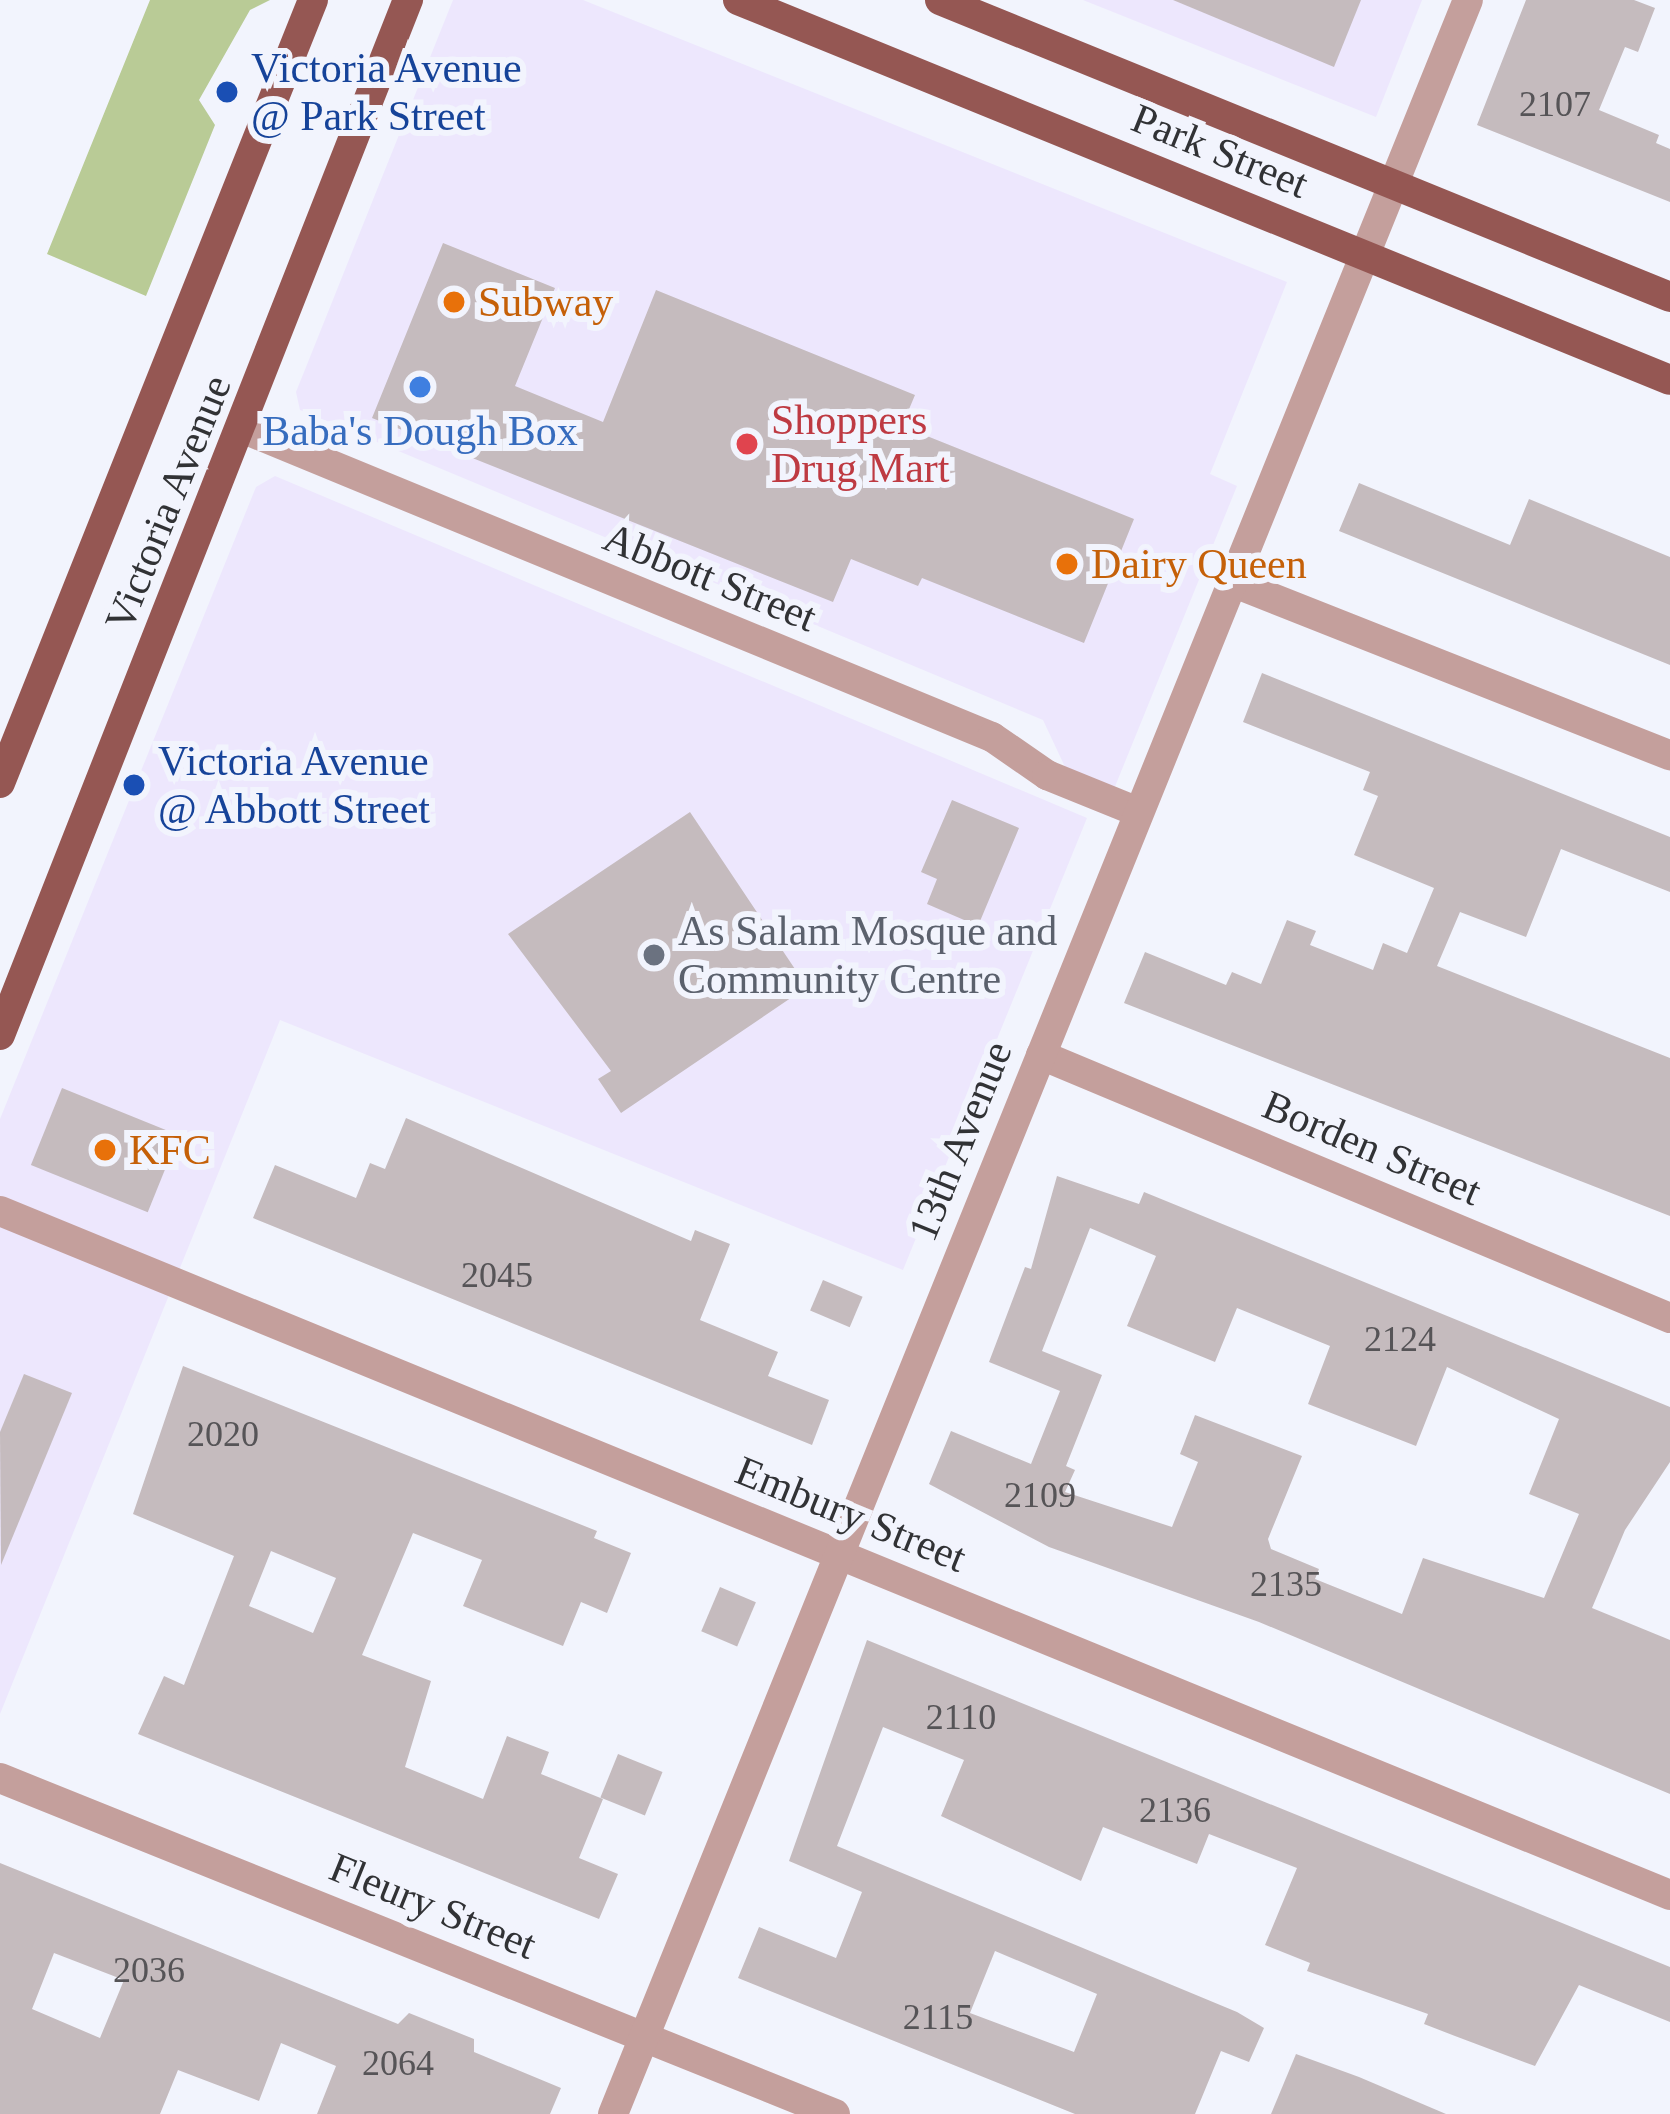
<!DOCTYPE html>
<style>
body{margin:0}
#map{position:relative;width:1670px;height:2114px;overflow:hidden;background:#f2f4fd;font-family:Georgia,serif}
div>[style]{position:absolute}
.commercial>*{inset:0;background:#ede7fd}
.green>*{inset:0;background:#b9cb96}
.building>*{inset:0;background:#c5bbbe;transform-origin:0 0}
.minor>*{height:30px;margin:-15px;padding:0 15px;transform-origin:15px;border-radius:15px;background:#c49f9c}
.major>*{height:30px;margin:-15px;padding:0 15px;transform-origin:15px;border-radius:15px;background:#955753}
.dots>*{width:33px;height:33px;translate:-50% -50%;box-sizing:border-box;border:6px solid #f2f4fd;border-radius:50%}
span{translate:-50% -50%;white-space:nowrap;text-align:center;line-height:1.15;-webkit-text-stroke:12px #f2f4fd;paint-order:stroke}
.number-label{font-size:36px;color:#565457}
.number-label span{-webkit-text-stroke-width:0}
.transit-label{font-size:42px;color:#164399}
.left{translate:0 -50%;text-align:left}
.street-label{font-size:42px;color:#313235}
.food-label{font-size:42px;color:#c56008}
.health-label{font-size:42px;color:#be3a42}
.shop-label{font-size:42px;color:#366cbe}
.worship-label{font-size:42px;color:#5b616d}
</style>
<div id="map">
<div class="commercial">
<div style="clip-path:polygon(453px 0,583px 0,1287px 282px,1210px 474px,1237px 486px,1114px 789px,1066px 769px,1043px 720px,300px 410px,296px 392px)"></div>
<div style="clip-path:polygon(1083px 0,1422px 0,1376px 117px)"></div>
<div style="clip-path:polygon(275px 476px,1087px 818px,903px 1270px,280px 1020px,0 1714px,0 1119px,256px 487px)"></div>
</div>
<div class="green">
<div style="clip-path:polygon(150px 0,270px 0,250px 10px,199px 100px,215px 125px,146px 296px,47px 254px)"></div>
</div>
<div class="building">
<div style="clip-path:polygon(1173px 0,1361px 0,1334px 67px)"></div>
<div style="clip-path:polygon(1526px 0,1634px 0,1655px 8px,1638px 52px,1625px 47px,1599px 110px,1659px 135px,1656px 143px,1670px 149px,1670px 202px,1477px 125px)"></div>
<div style="clip-path:polygon(443px 243px,555px 288px,515px 386px,603px 422px,656px 290px,915px 395px,902px 426px,1134px 519px,1084px 643px,922px 578px,918px 586px,851px 559px,833px 602px,372px 418px)"></div>
<div style="clip-path:polygon(1359px 483px,1510px 545px,1529px 499px,1670px 557px,1670px 665px,1339px 531px)"></div>
<div style="clip-path:polygon(1262px 673px,1670px 837px,1670px 892px,1561px 849px,1526px 937px,1460px 912px,1437px 966px,1670px 1058px,1670px 1216px,1124px 1003px,1145px 952px,1226px 985px,1232px 972px,1261px 984px,1287px 920px,1316px 931px,1310px 945px,1373px 970px,1383px 943px,1407px 953px,1434px 888px,1354px 855px,1378px 796px,1363px 790px,1370px 772px,1243px 722px)"></div>
<div style="clip-path:polygon(952px 800px,1019px 828px,978px 926px,927px 904px,937px 879px,921px 872px)"></div>
<div style="clip-path:polygon(690px 812px,807px 987px,621px 1113px,598px 1079px,611px 1071px,508px 934px)"></div>
<div style="left:62px;top:1088px;width:126px;height:83px;rotate:22deg"></div>
<div style="clip-path:polygon(406px 1118px,691px 1241px,695px 1230px,730px 1244px,700px 1320px,778px 1352px,768px 1376px,829px 1400px,812px 1445px,253px 1218px,275px 1165px,356px 1198px,370px 1163px,385px 1169px)"></div>
<div style="clip-path:polygon(evenodd,1057px 1176px,1139px 1204px,1144px 1192px,1670px 1407px,1670px 1462px,1625px 1530px,1592px 1608px,1670px 1640px,1670px 1794px,1259px 1622px,1049px 1547px,929px 1484px,951px 1431px,1031px 1464px,1060px 1391px,989px 1362px,1025px 1267px,1031px 1269px,1057px 1176px,1090px 1228px,1156px 1256px,1127px 1326px,1215px 1362px,1237px 1308px,1330px 1346px,1308px 1404px,1416px 1446px,1447px 1367px,1559px 1419px,1529px 1494px,1579px 1514px,1544px 1598px,1423px 1558px,1402px 1614px,1315px 1579px,1319px 1569px,1271px 1549px,1268px 1539px,1302px 1456px,1195px 1415px,1180px 1454px,1198px 1462px,1172px 1527px,1065px 1492px,1075px 1470px,1066px 1466px,1102px 1375px,1042px 1351px,1090px 1228px)"></div>
<div style="left:823px;top:1280px;width:43px;height:33px;rotate:23deg"></div>
<div style="clip-path:polygon(evenodd,183px 1366px,597px 1531px,594px 1538px,631px 1553px,607px 1613px,581px 1602px,563px 1646px,463px 1606px,482px 1560px,413px 1533px,362px 1655px,431px 1681px,405px 1767px,483px 1799px,507px 1736px,549px 1752px,541px 1774px,603px 1799px,579px 1858px,618px 1874px,599px 1919px,138px 1734px,164px 1676px,184px 1685px,234px 1556px,133px 1514px,183px 1366px,271px 1551px,336px 1578px,313px 1633px,249px 1606px,271px 1551px)"></div>
<div style="clip-path:polygon(24px 1374px,72px 1393px,1px 1565px,0 1432px)"></div>
<div style="left:720px;top:1587px;width:39px;height:48px;rotate:23deg"></div>
<div style="clip-path:polygon(evenodd,867px 1640px,1670px 1967px,1670px 2022px,1579px 1985px,1535px 2066px,1455px 2036px,1424px 2024px,1428px 2014px,1307px 1971px,1310px 1963px,1265px 1945px,1297px 1868px,1209px 1834px,1197px 1864px,1103px 1827px,1081px 1881px,941px 1816px,964px 1760px,883px 1727px,837px 1846px,1237px 2012px,1264px 2028px,1249px 2062px,1221px 2051px,1195px 2114px,1075px 2114px,738px 1978px,759px 1927px,836px 1958px,862px 1892px,789px 1861px,867px 1640px,995px 1951px,1097px 1994px,1074px 2052px,970px 2013px,995px 1951px)"></div>
<div style="left:618px;top:1754px;width:48px;height:47px;rotate:22deg"></div>
<div style="clip-path:polygon(evenodd,0 1863px,398px 2024px,409px 2013px,474px 2039px,474px 2052px,561px 2088px,550px 2114px,317px 2114px,336px 2066px,281px 2043px,259px 2101px,178px 2070px,160px 2114px,0 2114px,0 1863px,54px 1953px,124px 1980px,100px 2038px,32px 2009px,54px 1953px)"></div>
<div style="clip-path:polygon(1296px 2054px,1359px 2077px,1446px 2114px,1271px 2114px)"></div>
</div>
<div class="minor">
<div style="left:244px;top:429px;width:809px;rotate:22.38deg"></div>
<div style="left:992px;top:737px;width:67px;rotate:34.6deg"></div>
<div style="left:1047px;top:775px;width:98px;rotate:22.1deg"></div>
<div style="left:1232px;top:582px;width:471px;rotate:21.6deg"></div>
<div style="left:1041px;top:1055px;width:682px;rotate:22.69deg"></div>
<div style="left:0;top:1211px;width:1805px;rotate:22.27deg"></div>
<div style="left:0;top:1778px;width:900px;rotate:21.92deg"></div>
<div style="left:613px;top:2114px;width:2280px;rotate:-67.98deg"></div>
</div>
<div class="major">
<div style="left:738px;top:0;width:1006px;rotate:22.18deg"></div>
<div style="left:940px;top:0;width:788px;rotate:22.14deg"></div>
<div style="left:0;top:783px;width:843px;rotate:-68.21deg"></div>
<div style="left:0;top:1035px;width:1113px;rotate:-68.49deg"></div>
</div>
<div class="dots">
<div style="left:227px;top:92px;background:#1a4fb4"></div>
<div style="left:454px;top:302px;background:#e8710a"></div>
<div style="left:420px;top:387px;background:#3f7fe0"></div>
<div style="left:747px;top:444px;background:#e0444e"></div>
<div style="left:1067px;top:564px;background:#e8710a"></div>
<div style="left:134px;top:785px;background:#1a4fb4"></div>
<div style="left:654px;top:955px;background:#6b7280"></div>
<div style="left:105px;top:1150px;background:#e8710a"></div>
</div>
<div class="number-label">
<span style="left:1555px;top:105px">2107</span>
<span style="left:497px;top:1276px">2045</span>
<span style="left:1400px;top:1340px">2124</span>
<span style="left:223px;top:1435px">2020</span>
<span style="left:1040px;top:1496px">2109</span>
<span style="left:1286px;top:1585px">2135</span>
<span style="left:961px;top:1718px">2110</span>
<span style="left:1175px;top:1811px">2136</span>
<span style="left:149px;top:1971px">2036</span>
<span style="left:938px;top:2018px">2115</span>
<span style="left:398px;top:2064px">2064</span>
</div>
<div class="transit-label">
<span class="left" style="left:251px;top:92px">Victoria Avenue<br>@ Park Street</span>
<span class="left" style="left:158px;top:785px">Victoria Avenue<br>@ Abbott Street</span>
</div>
<div class="street-label">
<span style="left:1220px;top:151px;rotate:22deg">Park Street</span>
<span style="left:168px;top:503px;rotate:-68deg">Victoria Avenue</span>
<span style="left:710px;top:577px;rotate:22deg">Abbott Street</span>
<span style="left:960px;top:1141px;rotate:-68deg">13th Avenue</span>
<span style="left:1372px;top:1148px;rotate:23deg">Borden Street</span>
<span style="left:851px;top:1514px;rotate:22deg">Embury Street</span>
<span style="left:433px;top:1906px;rotate:22deg">Fleury Street</span>
</div>
<div class="food-label">
<span class="left" style="left:478px;top:302px">Subway</span>
<span class="left" style="left:1091px;top:564px">Dairy Queen</span>
<span class="left" style="left:129px;top:1150px">KFC</span>
</div>
<div class="health-label">
<span class="left" style="left:771px;top:444px">Shoppers<br>Drug Mart</span>
</div>
<div class="shop-label">
<span style="left:420px;top:431px">Baba's Dough Box</span>
</div>
<div class="worship-label">
<span class="left" style="left:678px;top:955px">As Salam Mosque and<br>Community Centre</span>
</div>
</div>
